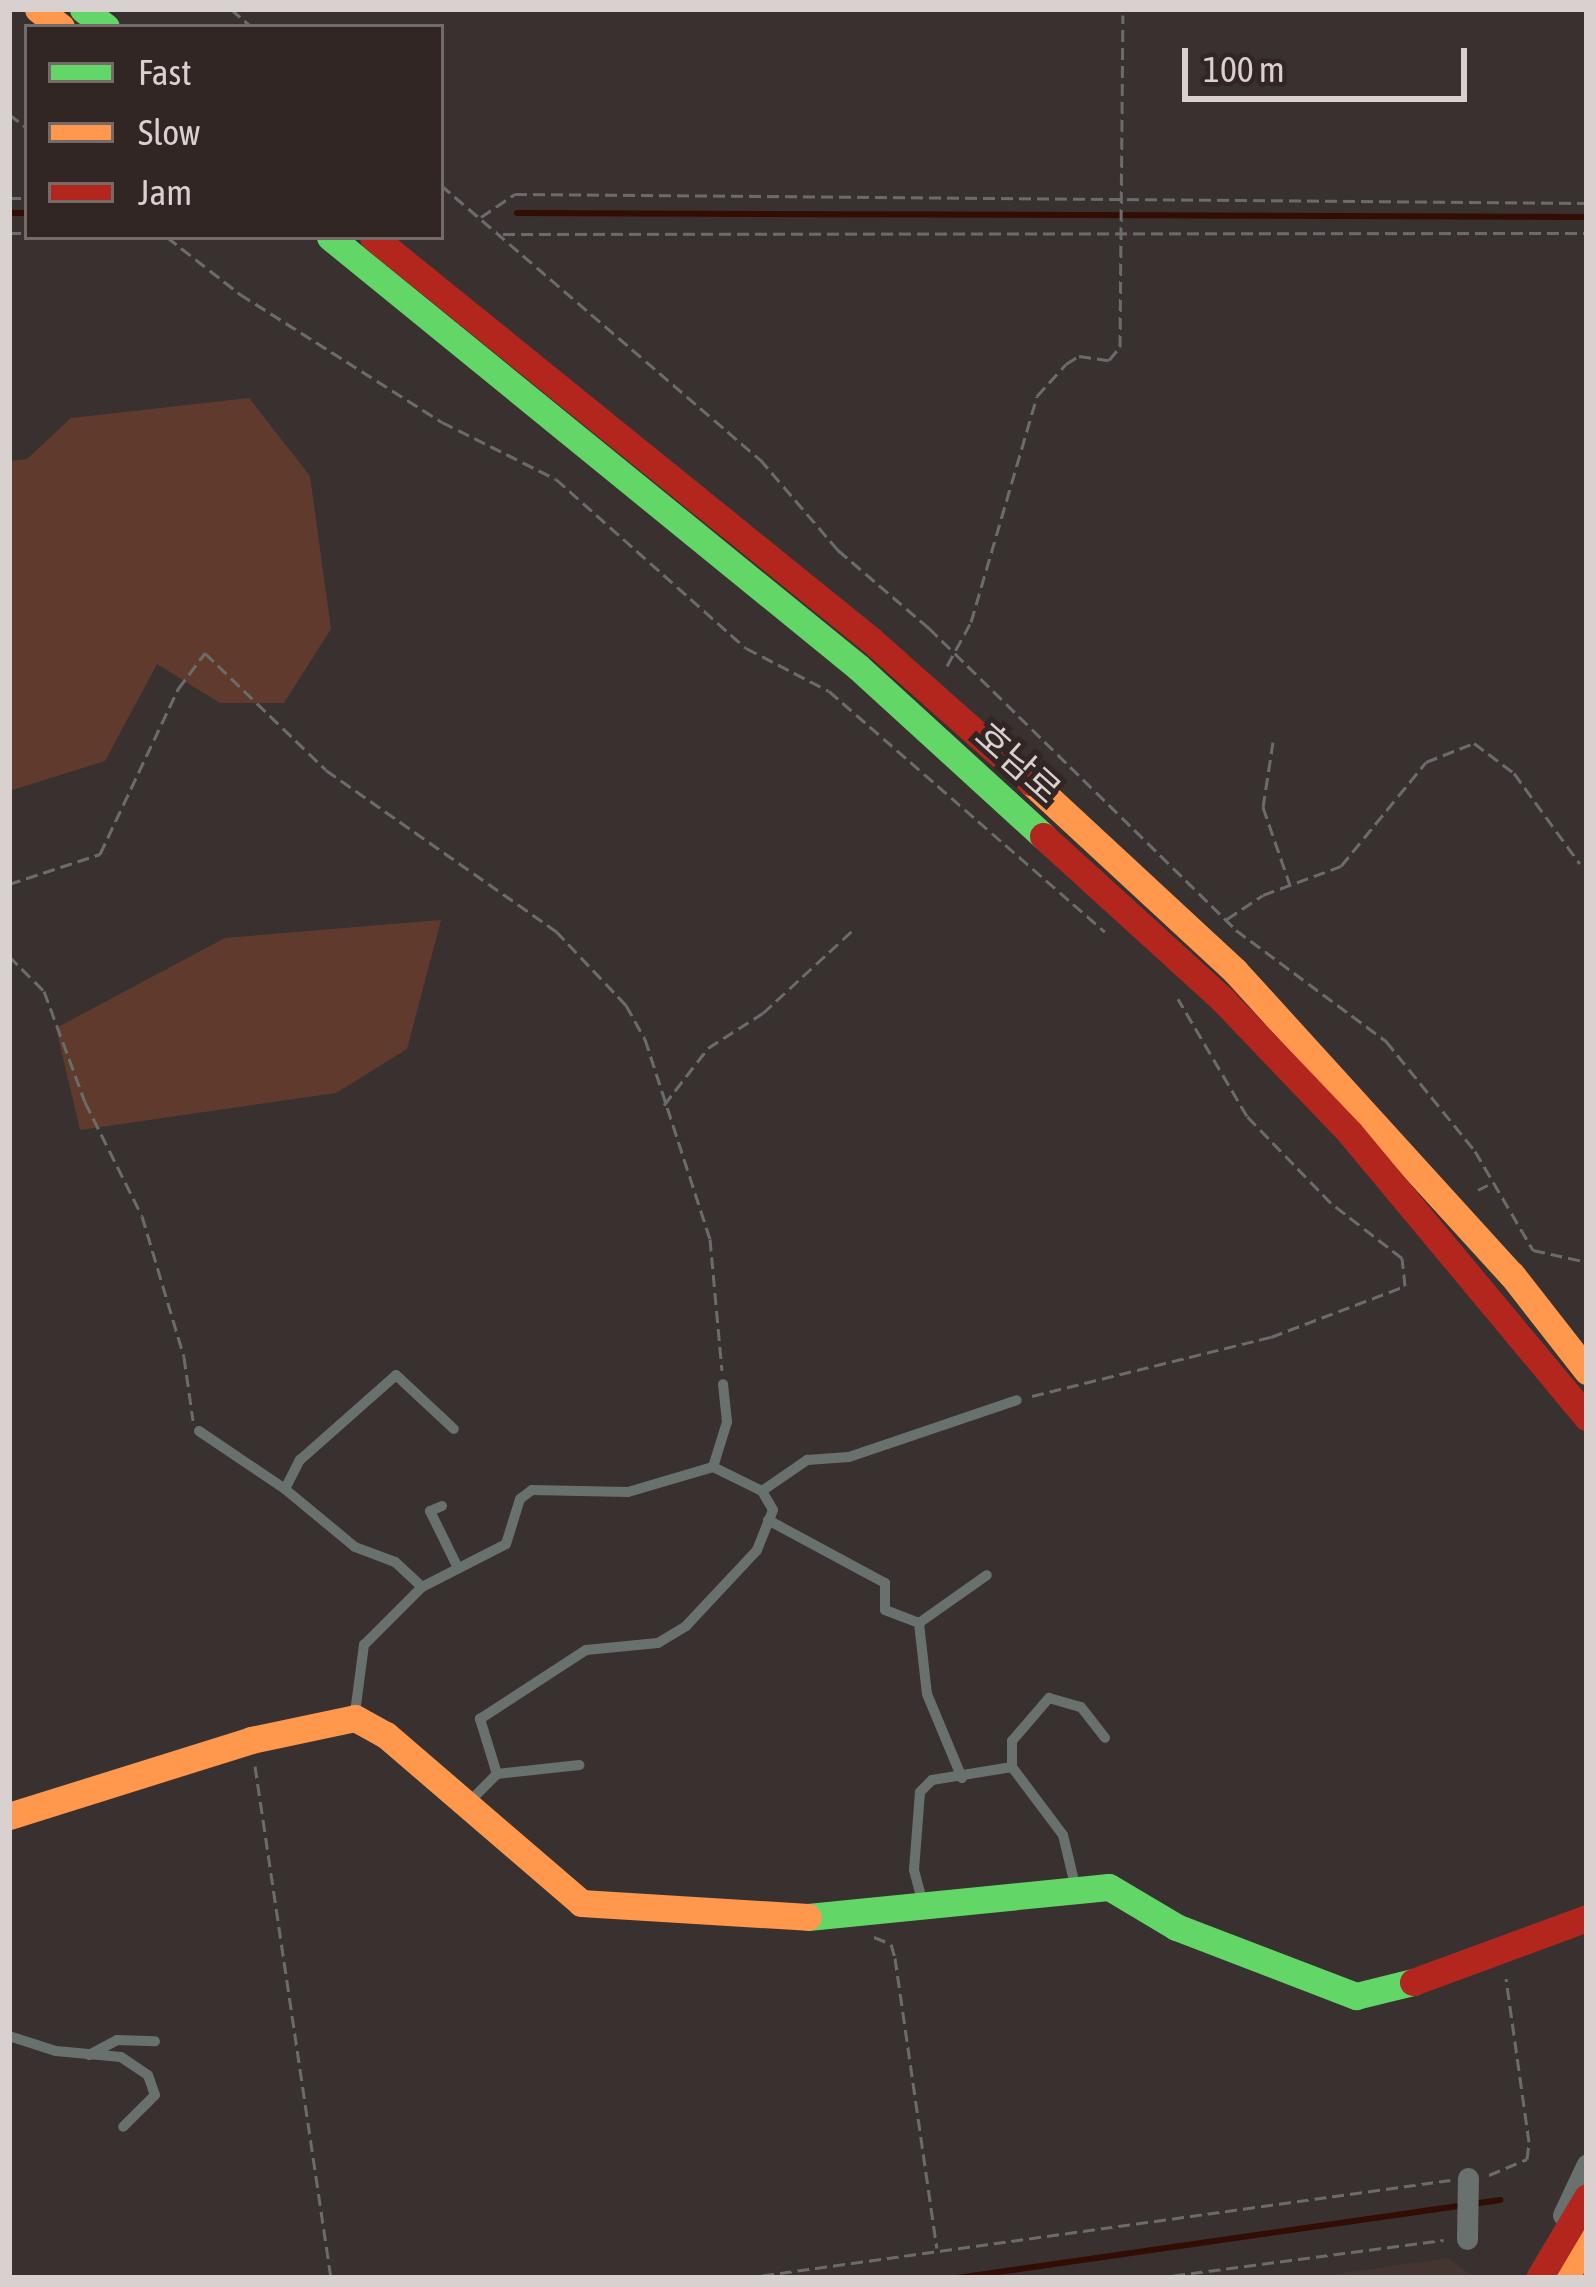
<!DOCTYPE html>
<meta charset="utf-8">
<style>
body{margin:0}
#map{position:relative;width:1596px;height:2287px;overflow:hidden;background:#383130;font-family:"Asap Condensed","Noto Sans KR",sans-serif}
div>[style]{position:absolute}
.built>*{inset:0;background:#453530}
.green>*{inset:0;background:#603b2d}
.stream>*{height:6px;margin:-3px;padding:0 3px;transform-origin:3px;border-radius:3px;background:#310d04}
.path>*{height:3px;margin-top:-1.5px;transform-origin:0;background:repeating-linear-gradient(90deg,#696c6a 0 12px,transparent 0 18px)}
.lane>*{height:10px;margin:-5px;padding:0 5px;transform-origin:5px;border-radius:5px;background:#69716f}
.street>*{height:21px;margin:-10.5px;padding:0 10.5px;transform-origin:10.5px;border-radius:10.5px;background:#69716f}
.fast>*{height:27px;margin:-13.5px;padding:0 13.5px;transform-origin:13.5px;border-radius:13.5px;background:#63d668}
.slow>*{height:27px;margin:-13.5px;padding:0 13.5px;transform-origin:13.5px;border-radius:13.5px;background:#ff974d}
.jam>*{height:27px;margin:-13.5px;padding:0 13.5px;transform-origin:13.5px;border-radius:13.5px;background:#b3261e}
span{translate:-50% -50%;white-space:nowrap;text-align:center;line-height:1.15;-webkit-text-stroke:10px #312623;paint-order:stroke}
.street-label{font-size:36px;color:#d8d1cf}
.frame{position:absolute;inset:0;border:12px solid #d8d1cf;pointer-events:none}
.legend{position:absolute;left:24px;top:24px;width:420px;height:216px;box-sizing:border-box;background:#312623;border:3px solid #746a68;margin:0;padding:15px 21px;list-style:none;font-size:36px;color:#d8d1cf}
.legend li{display:flex;align-items:center;gap:24px;height:60px}
.legend b{width:60px;border:3px solid #746a68}
.scale{position:absolute;left:1182px;top:48px;width:285px;height:54px;box-sizing:border-box;border:6px solid #d8d1cf;border-top:0;padding-left:15px;font-size:36px;line-height:42px;white-space:nowrap;color:#d8d1cf;-webkit-text-stroke:9px #312623;paint-order:stroke}
</style>
<div id="map">
<div class="built">
<div style="clip-path:polygon(1448px 2258px,1475px 2278px,1307px 2278px)"></div>
</div>
<div class="green">
<div style="clip-path:polygon(249px 398px,310px 476px,331px 629px,284px 703px,220px 703px,157px 664px,105px 761px,9px 791px,9px 461px,27px 459px,71px 418px)"></div>
<div style="clip-path:polygon(441px 920px,407px 1049px,336px 1093px,80px 1130px,56px 1028px,225px 938px)"></div>
</div>
<div class="stream">
<div style="left:9px;top:213px;width:18px"></div>
<div style="left:517px;top:213px;width:1070px;rotate:0.21deg"></div>
<div style="left:957px;top:2278px;width:549px;rotate:-8.17deg"></div>
</div>
<div class="path">
<div style="left:231px;top:9px;width:28px;rotate:41deg"></div>
<div style="left:197px;top:10px;width:1px;rotate:-90deg"></div>
<div style="left:9px;top:114px;width:23px;rotate:38deg"></div>
<div style="left:441px;top:185px;width:421px;rotate:40.7deg"></div>
<div style="left:760px;top:459px;width:120px;rotate:49.4deg"></div>
<div style="left:838px;top:550px;width:120px;rotate:40.6deg"></div>
<div style="left:929px;top:628px;width:431px;rotate:44.5deg"></div>
<div style="left:1236px;top:930px;width:187px;rotate:36.5deg"></div>
<div style="left:1386px;top:1041px;width:141px;rotate:51deg"></div>
<div style="left:1475px;top:1151px;width:115px;rotate:59.6deg"></div>
<div style="left:1533px;top:1250px;width:55px;rotate:12.5deg"></div>
<div style="left:9px;top:198px;width:18px"></div>
<div style="left:481px;top:217px;width:41px;rotate:-34.1deg"></div>
<div style="left:515px;top:194px;width:1072px;rotate:0.48deg"></div>
<div style="left:9px;top:233px;width:18px"></div>
<div style="left:503px;top:234px;width:1084px;rotate:-0.05deg"></div>
<div style="left:167px;top:237px;width:93px;rotate:38deg"></div>
<div style="left:240px;top:294px;width:239px;rotate:32.4deg"></div>
<div style="left:442px;top:422px;width:127px;rotate:26.6deg"></div>
<div style="left:556px;top:479px;width:254px;rotate:41.7deg"></div>
<div style="left:746px;top:648px;width:93px;rotate:27.4deg"></div>
<div style="left:829px;top:691px;width:366px;rotate:41.1deg"></div>
<div style="left:947px;top:666px;width:50px;rotate:-61.4deg"></div>
<div style="left:971px;top:622px;width:235px;rotate:-73.7deg"></div>
<div style="left:1037px;top:396px;width:43px;rotate:-47.8deg"></div>
<div style="left:1066px;top:364px;width:15px;rotate:-32deg"></div>
<div style="left:1079px;top:356px;width:30px;rotate:8deg"></div>
<div style="left:1109px;top:360px;width:17px;rotate:-50deg"></div>
<div style="left:1120px;top:347px;width:332px;rotate:-89.5deg"></div>
<div style="left:1273px;top:742px;width:66px;rotate:98.7deg"></div>
<div style="left:1263px;top:807px;width:83px;rotate:70.9deg"></div>
<div style="left:9px;top:884px;width:96px;rotate:-18.2deg"></div>
<div style="left:100px;top:854px;width:183px;rotate:-64.7deg"></div>
<div style="left:178px;top:689px;width:45px;rotate:-53.1deg"></div>
<div style="left:205px;top:653px;width:168px;rotate:44deg"></div>
<div style="left:326px;top:770px;width:281px;rotate:35deg"></div>
<div style="left:556px;top:931px;width:102px;rotate:46.6deg"></div>
<div style="left:626px;top:1005px;width:39px;rotate:61deg"></div>
<div style="left:645px;top:1039px;width:210px;rotate:72deg"></div>
<div style="left:710px;top:1239px;width:132px;rotate:84.8deg"></div>
<div style="left:1227px;top:919px;width:43px;rotate:-33.7deg"></div>
<div style="left:1263px;top:895px;width:83px;rotate:-20.4deg"></div>
<div style="left:1341px;top:866px;width:134px;rotate:-50.7deg"></div>
<div style="left:1426px;top:762px;width:52px;rotate:-21.6deg"></div>
<div style="left:1474px;top:743px;width:50px;rotate:36.9deg"></div>
<div style="left:1514px;top:773px;width:112px;rotate:54deg"></div>
<div style="left:9px;top:956px;width:49px;rotate:45deg"></div>
<div style="left:44px;top:991px;width:118px;rotate:69.7deg"></div>
<div style="left:85px;top:1102px;width:127px;rotate:63.4deg"></div>
<div style="left:142px;top:1216px;width:147px;rotate:73.4deg"></div>
<div style="left:184px;top:1357px;width:64px;rotate:81.9deg"></div>
<div style="left:664px;top:1105px;width:72px;rotate:-52.3deg"></div>
<div style="left:708px;top:1048px;width:65px;rotate:-32.5deg"></div>
<div style="left:763px;top:1013px;width:125px;rotate:-42.7deg"></div>
<div style="left:1478px;top:1190px;width:11px;rotate:-27deg"></div>
<div style="left:1032px;top:1396px;width:246px;rotate:-13.9deg"></div>
<div style="left:1271px;top:1337px;width:143px;rotate:-20.8deg"></div>
<div style="left:1405px;top:1286px;width:28px;rotate:-96deg"></div>
<div style="left:1402px;top:1258px;width:90px;rotate:-142.2deg"></div>
<div style="left:1331px;top:1203px;width:121px;rotate:-134deg"></div>
<div style="left:1247px;top:1116px;width:136px;rotate:-120.5deg"></div>
<div style="left:255px;top:1766px;width:518px;rotate:81.56deg"></div>
<div style="left:874px;top:1937px;width:18px;rotate:22deg"></div>
<div style="left:891px;top:1944px;width:15px;rotate:74deg"></div>
<div style="left:895px;top:1958px;width:293px;rotate:81.8deg"></div>
<div style="left:1489px;top:2175px;width:41px;rotate:-22.8deg"></div>
<div style="left:1527px;top:2159px;width:17px;rotate:-83deg"></div>
<div style="left:1529px;top:2142px;width:165px;rotate:-98deg"></div>
<div style="left:744px;top:2278px;width:713px;rotate:-7.9deg"></div>
<div style="left:1155px;top:2278px;width:291px;rotate:-7.5deg"></div>
</div>
<div class="lane">
<div style="left:199px;top:1431px;width:104px;rotate:34deg"></div>
<div style="left:762px;top:1491px;width:55px;rotate:-34.6deg"></div>
<div style="left:807px;top:1460px;width:42px;rotate:-4.1deg"></div>
<div style="left:849px;top:1457px;width:177px;rotate:-18.7deg"></div>
<div style="left:442px;top:1506px;width:13px;rotate:157deg"></div>
<div style="left:430px;top:1511px;width:64px;rotate:63.8deg"></div>
<div style="left:768px;top:1520px;width:133px;rotate:28.3deg"></div>
<div style="left:885px;top:1583px;width:27px;rotate:90deg"></div>
<div style="left:885px;top:1610px;width:36px;rotate:21deg"></div>
<div style="left:919px;top:1623px;width:71px;rotate:83.6deg"></div>
<div style="left:927px;top:1694px;width:91px;rotate:67.4deg"></div>
<div style="left:422px;top:1587px;width:37px;rotate:-137deg"></div>
<div style="left:395px;top:1562px;width:43px;rotate:-159.4deg"></div>
<div style="left:355px;top:1547px;width:91px;rotate:-140.4deg"></div>
<div style="left:285px;top:1489px;width:33px;rotate:-63deg"></div>
<div style="left:300px;top:1460px;width:128px;rotate:-41.5deg"></div>
<div style="left:396px;top:1375px;width:79px;rotate:43deg"></div>
<div style="left:919px;top:1623px;width:83px;rotate:-35.2deg"></div>
<div style="left:355px;top:1713px;width:69px;rotate:-82.5deg"></div>
<div style="left:364px;top:1645px;width:82px;rotate:-45deg"></div>
<div style="left:422px;top:1587px;width:94px;rotate:-27.1deg"></div>
<div style="left:506px;top:1544px;width:47px;rotate:-72.7deg"></div>
<div style="left:520px;top:1499px;width:15px;rotate:-37deg"></div>
<div style="left:532px;top:1490px;width:96px;rotate:1.2deg"></div>
<div style="left:628px;top:1492px;width:89px;rotate:-16.4deg"></div>
<div style="left:497px;top:1774px;width:83px;rotate:-6.2deg"></div>
<div style="left:470px;top:1801px;width:38px;rotate:-45deg"></div>
<div style="left:497px;top:1774px;width:58px;rotate:-107.2deg"></div>
<div style="left:480px;top:1719px;width:126px;rotate:-33.1deg"></div>
<div style="left:586px;top:1650px;width:72px;rotate:-5.6deg"></div>
<div style="left:658px;top:1643px;width:33px;rotate:-31deg"></div>
<div style="left:686px;top:1626px;width:104px;rotate:-46.9deg"></div>
<div style="left:757px;top:1550px;width:43px;rotate:-68.2deg"></div>
<div style="left:773px;top:1510px;width:22px;rotate:-120deg"></div>
<div style="left:762px;top:1491px;width:55px;rotate:-153.9deg"></div>
<div style="left:713px;top:1467px;width:47px;rotate:-72.7deg"></div>
<div style="left:727px;top:1422px;width:38px;rotate:-96deg"></div>
<div style="left:1075px;top:1885px;width:51px;rotate:-103.5deg"></div>
<div style="left:1063px;top:1835px;width:85px;rotate:-126.9deg"></div>
<div style="left:1012px;top:1767px;width:26px;rotate:-90deg"></div>
<div style="left:1012px;top:1741px;width:57px;rotate:-49.3deg"></div>
<div style="left:1049px;top:1698px;width:33px;rotate:16deg"></div>
<div style="left:1081px;top:1707px;width:39px;rotate:52deg"></div>
<div style="left:922px;top:1900px;width:31px;rotate:-105deg"></div>
<div style="left:914px;top:1870px;width:78px;rotate:-85.6deg"></div>
<div style="left:920px;top:1792px;width:17px;rotate:-45deg"></div>
<div style="left:932px;top:1780px;width:81px;rotate:-9.2deg"></div>
<div style="left:9px;top:2036px;width:49px;rotate:17.7deg"></div>
<div style="left:56px;top:2051px;width:65px;rotate:5.3deg"></div>
<div style="left:121px;top:2057px;width:32px;rotate:34deg"></div>
<div style="left:148px;top:2075px;width:21px;rotate:71deg"></div>
<div style="left:155px;top:2095px;width:45px;rotate:135deg"></div>
<div style="left:89px;top:2055px;width:32px;rotate:-28deg"></div>
<div style="left:117px;top:2040px;width:38px;rotate:2deg"></div>
</div>
<div class="street">
<div style="left:1563px;top:2215px;width:56px;rotate:-64.8deg"></div>
<div style="left:1467px;top:2239px;width:61px;rotate:-89.1deg"></div>
</div>
<div class="fast">
<div style="left:83px;top:9px;width:29px;rotate:38deg"></div>
<div style="left:330px;top:237px;width:681px;rotate:39.16deg"></div>
<div style="left:858px;top:667px;width:251px;rotate:42.4deg"></div>
<div style="left:808px;top:1917px;width:302px;rotate:-5.7deg"></div>
<div style="left:1109px;top:1887px;width:78px;rotate:30.8deg"></div>
<div style="left:1176px;top:1927px;width:193px;rotate:21deg"></div>
<div style="left:1356px;top:1996px;width:59px;rotate:-13.8deg"></div>
</div>
<div class="slow">
<div style="left:38px;top:9px;width:29px;rotate:38deg"></div>
<div style="left:1031px;top:782px;width:278px;rotate:42.8deg"></div>
<div style="left:1235px;top:971px;width:411px;rotate:47.7deg"></div>
<div style="left:1512px;top:1275px;width:122px;rotate:52deg"></div>
<div style="left:9px;top:1816px;width:254px;rotate:-17.4deg"></div>
<div style="left:251px;top:1740px;width:106px;rotate:-11.9deg"></div>
<div style="left:355px;top:1718px;width:35px;rotate:29deg"></div>
<div style="left:386px;top:1735px;width:257px;rotate:40.7deg"></div>
<div style="left:581px;top:1903px;width:227px;rotate:3.5deg"></div>
<div style="left:1565px;top:2278px;width:45px;rotate:-60.6deg"></div>
</div>
<div class="jam">
<div style="left:373px;top:237px;width:641px;rotate:38.98deg"></div>
<div style="left:871px;top:640px;width:214px;rotate:41.6deg"></div>
<div style="left:1043px;top:836px;width:244px;rotate:42.3deg"></div>
<div style="left:1223px;top:1000px;width:184px;rotate:46.3deg"></div>
<div style="left:1350px;top:1133px;width:370px;rotate:50.2deg"></div>
<div style="left:1413px;top:1982px;width:185px;rotate:-20.2deg"></div>
<div style="left:1539px;top:2278px;width:94px;rotate:-59.3deg"></div>
</div>
<div class="street-label">
<span style="left:1018px;top:763px;rotate:42deg">호남로</span>
</div>
<div class="frame"></div>
<ul class="legend">
<li><b style="height:15px;background:#63d668"></b>Fast</li>
<li><b style="height:15px;background:#ff974d"></b>Slow</li>
<li><b style="height:15px;background:#b3261e"></b>Jam</li>
</ul>
<div class="scale">100 m</div>
</div>
